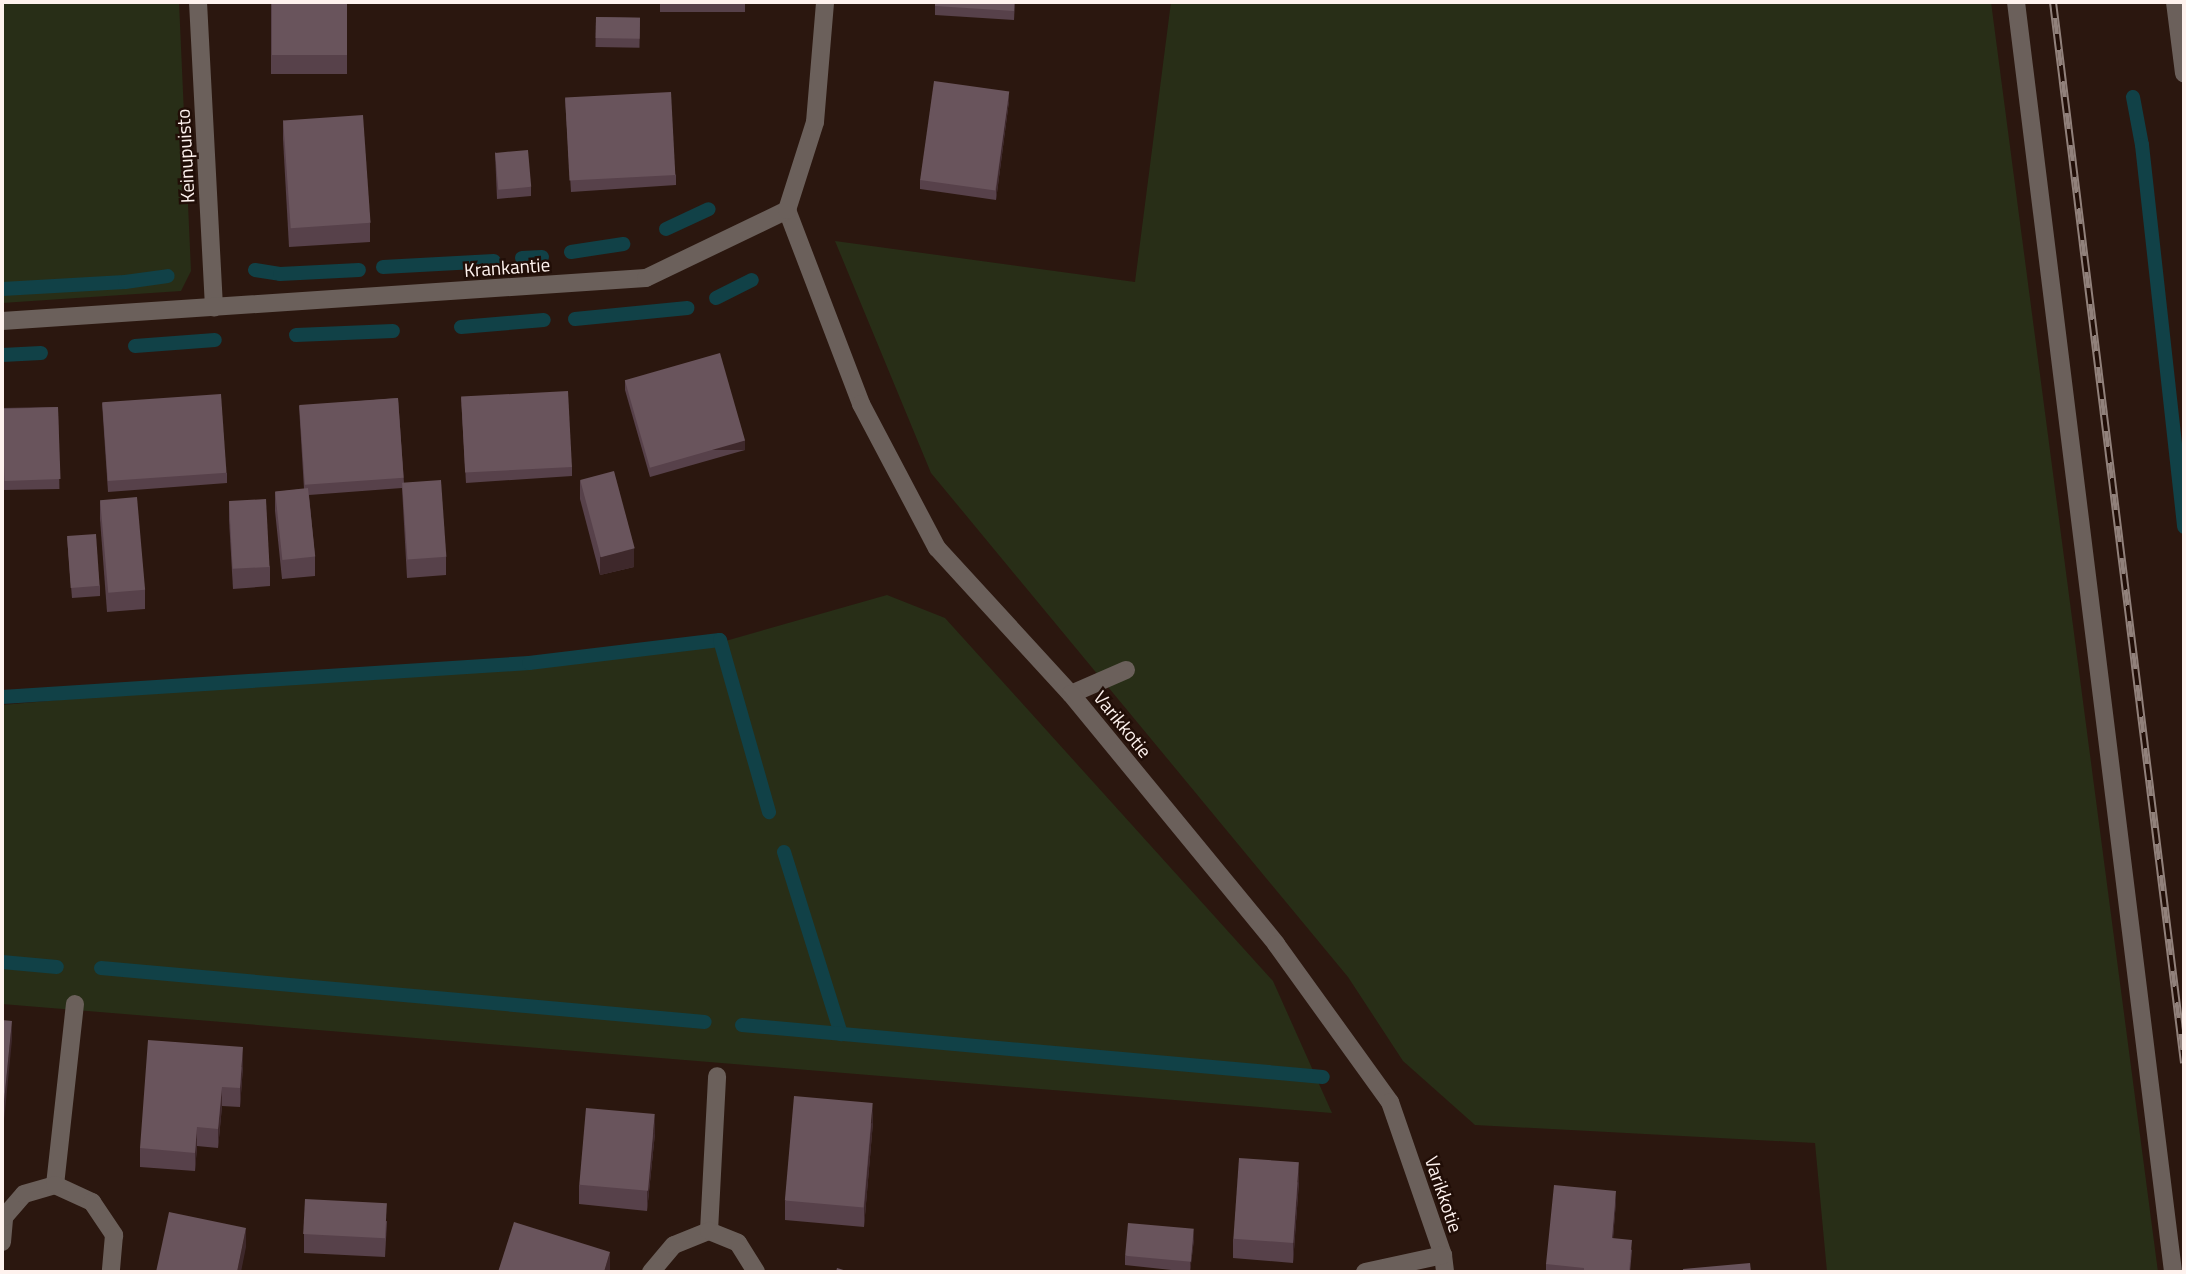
<!DOCTYPE html>
<style>
body{margin:0}
#map{position:relative;width:2186px;height:1274px;overflow:hidden;background:#2b170f;font-family:"Titillium Web",sans-serif}
div>[style]{position:absolute}
.green>*{inset:0;background:#282e17}
.stream>*{height:14px;margin:-7px;padding:0 7px;transform-origin:7px;border-radius:7px;background:#114147}
.lane>*{height:18px;margin:-9px;padding:0 9px;transform-origin:9px;border-radius:9px;background:#6b605b}
.street>*{height:18px;margin:-9px;padding:0 9px;transform-origin:9px;border-radius:9px;background:#6b605b}
.rail>*{height:8px;margin-top:-4px;transform-origin:0;background:repeating-linear-gradient(90deg,#210e07 0 16px,#91817b 0 32px);box-sizing:border-box;border-block:2px solid #91817b}
.wall>*{inset:0;background:#57414a;transform-origin:0 0}
.shaded-wall>*{inset:0;background:#3e282b;transform-origin:0 0}
.building>*{inset:0;background:#69545c;transform-origin:0 0}
span{translate:-50% -50%;white-space:nowrap;text-align:center;line-height:1.15;-webkit-text-stroke:5px #210e07;paint-order:stroke}
.street-label{font-size:19px;color:#fef2ee}
.frame{position:absolute;inset:0;border:4px solid #fef2ee;pointer-events:none}
</style>
<div id="map">
<div class="green">
<div style="clip-path:polygon(2px 2px,179px 2px,191px 271px,181px 291px,2px 303px)"></div>
<div style="clip-path:polygon(1171px 2px,1991px 2px,2158px 1272px,1827px 1272px,1815px 1143px,1475px 1125px,1403px 1061px,1348px 977px,931px 473px,835px 241px,1135px 282px)"></div>
<div style="clip-path:polygon(887px 595px,945px 618px,1273px 981px,1332px 1113px,2px 1004px,2px 705px,722px 642px)"></div>
</div>
<div class="stream">
<div style="left:2133px;top:97px;width:49px;rotate:79.4deg"></div>
<div style="left:2142px;top:145px;width:384px;rotate:83.7deg"></div>
<div style="left:666px;top:229px;width:47px;rotate:-24.9deg"></div>
<div style="left:571px;top:252px;width:53px;rotate:-8.7deg"></div>
<div style="left:522px;top:258px;width:20px;rotate:-3deg"></div>
<div style="left:383px;top:267px;width:111px;rotate:-3.1deg"></div>
<div style="left:255px;top:270px;width:25px;rotate:9deg"></div>
<div style="left:280px;top:274px;width:79px;rotate:-2.9deg"></div>
<div style="left:2px;top:289px;width:123px;rotate:-3.3deg"></div>
<div style="left:125px;top:282px;width:43px;rotate:-7.9deg"></div>
<div style="left:716px;top:298px;width:40px;rotate:-26.6deg"></div>
<div style="left:575px;top:319px;width:113px;rotate:-5.6deg"></div>
<div style="left:461px;top:327px;width:83px;rotate:-4.8deg"></div>
<div style="left:296px;top:335px;width:97px;rotate:-2.4deg"></div>
<div style="left:135px;top:346px;width:80px;rotate:-4.3deg"></div>
<div style="left:2px;top:355px;width:39px;rotate:-3deg"></div>
<div style="left:2px;top:697px;width:528px;rotate:-3.69deg"></div>
<div style="left:529px;top:663px;width:192px;rotate:-6.9deg"></div>
<div style="left:720px;top:640px;width:179px;rotate:74.1deg"></div>
<div style="left:784px;top:852px;width:191px;rotate:72.6deg"></div>
<div style="left:2px;top:962px;width:55px;rotate:5.2deg"></div>
<div style="left:101px;top:968px;width:606px;rotate:5.11deg"></div>
<div style="left:742px;top:1025px;width:583px;rotate:5.11deg"></div>
</div>
<div class="lane">
<div style="left:2016px;top:2px;width:1280px;rotate:82.95deg"></div>
<div style="left:2175px;top:2px;width:72px;rotate:82.8deg"></div>
<div style="left:1071px;top:694px;width:60px;rotate:-23.6deg"></div>
<div style="left:55px;top:1185px;width:182px;rotate:-83.7deg"></div>
<div style="left:709px;top:1231px;width:155px;rotate:-87deg"></div>
</div>
<div class="street">
<div style="left:198px;top:2px;width:306px;rotate:87deg"></div>
<div style="left:787px;top:210px;width:208px;rotate:69.1deg"></div>
<div style="left:861px;top:404px;width:163px;rotate:62.2deg"></div>
<div style="left:937px;top:548px;width:198px;rotate:47.5deg"></div>
<div style="left:1071px;top:694px;width:323px;rotate:50.6deg"></div>
<div style="left:1276px;top:944px;width:195px;rotate:54.2deg"></div>
<div style="left:1390px;top:1102px;width:162px;rotate:70.9deg"></div>
<div style="left:1443px;top:1255px;width:17px;rotate:83deg"></div>
<div style="left:2px;top:321px;width:645px;rotate:-3.82deg"></div>
<div style="left:646px;top:278px;width:157px;rotate:-25.7deg"></div>
<div style="left:787px;top:210px;width:92px;rotate:-72.3deg"></div>
<div style="left:815px;top:122px;width:120px;rotate:-85.2deg"></div>
<div style="left:2px;top:1242px;width:25px;rotate:-85deg"></div>
<div style="left:4px;top:1217px;width:30px;rotate:-49deg"></div>
<div style="left:24px;top:1194px;width:32px;rotate:-16deg"></div>
<div style="left:55px;top:1185px;width:41px;rotate:24.7deg"></div>
<div style="left:92px;top:1202px;width:40px;rotate:56deg"></div>
<div style="left:114px;top:1235px;width:37px;rotate:95deg"></div>
<div style="left:651px;top:1272px;width:35px;rotate:-50deg"></div>
<div style="left:674px;top:1245px;width:38px;rotate:-22deg"></div>
<div style="left:709px;top:1231px;width:31px;rotate:22deg"></div>
<div style="left:738px;top:1243px;width:34px;rotate:58deg"></div>
<div style="left:1365px;top:1272px;width:80px;rotate:-12.3deg"></div>
</div>
<div class="rail">
<div style="left:2053px;top:2px;width:1069px;rotate:82.96deg"></div>
</div>
<div class="wall">
<div style="left:271px;top:2px;width:76px;height:72px"></div>
<div style="left:660px;top:2px;width:85px;height:10px"></div>
<div style="clip-path:polygon(935px 2px,1015px 2px,1014px 20px,935px 15px)"></div>
<div style="left:596px;top:17px;width:44px;height:30px;rotate:1deg"></div>
<div style="clip-path:polygon(565px 98px,676px 175px,676px 185px,571px 192px)"></div>
<div style="clip-path:polygon(1009px 101px,996px 200px,920px 189px,920px 180px)"></div>
<div style="clip-path:polygon(283px 120px,370px 223px,370px 242px,289px 247px,283px 139px)"></div>
<div style="clip-path:polygon(495px 152px,531px 187px,531px 196px,497px 199px)"></div>
<div style="clip-path:polygon(625px 380px,745px 450px,650px 477px,625px 390px)"></div>
<div style="clip-path:polygon(461px 397px,572px 467px,572px 476px,466px 483px)"></div>
<div style="clip-path:polygon(398px 398px,404px 483px,446px 557px,446px 575px,407px 578px,402px 488px,309px 495px,315px 557px,315px 576px,282px 579px,275px 511px,275px 492px,304px 489px,299px 406px)"></div>
<div style="clip-path:polygon(102px 403px,227px 473px,227px 483px,108px 492px)"></div>
<div style="left:58px;top:407px;width:82px;height:56px;rotate:89deg"></div>
<div style="clip-path:polygon(580px 480px,634px 567px,600px 575px,580px 499px)"></div>
<div style="clip-path:polygon(100px 500px,145px 590px,145px 609px,107px 612px,100px 519px)"></div>
<div style="clip-path:polygon(229px 501px,270px 567px,270px 586px,233px 589px,229px 520px)"></div>
<div style="clip-path:polygon(67px 537px,100px 586px,100px 596px,72px 598px)"></div>
<div style="clip-path:polygon(243px 1066px,240px 1107px,222px 1106px,218px 1148px,197px 1146px,195px 1171px,140px 1167px,140px 1148px)"></div>
<div style="clip-path:polygon(873px 1122px,864px 1227px,785px 1220px,785px 1201px)"></div>
<div style="clip-path:polygon(655px 1133px,647px 1211px,579px 1204px,579px 1185px)"></div>
<div style="clip-path:polygon(1299px 1181px,1293px 1263px,1233px 1258px,1233px 1239px)"></div>
<div style="clip-path:polygon(1616px 1201px,1613px 1239px,1632px 1250px,1630px 1272px,1546px 1272px,1546px 1264px)"></div>
<div style="clip-path:polygon(387px 1221px,385px 1257px,304px 1253px,304px 1234px)"></div>
<div style="clip-path:polygon(1194px 1239px,1190px 1272px,1125px 1265px,1125px 1256px)"></div>
</div>
<div class="shaded-wall">
<div style="clip-path:polygon(1009px 91px,1009px 101px,996px 200px,996px 190px)"></div>
<div style="left:745px;top:440px;width:10px;height:99px;rotate:90deg"></div>
<div style="clip-path:polygon(634px 548px,634px 567px,600px 575px,600px 557px)"></div>
<div style="clip-path:polygon(12px 1021px,12px 1040px,2px 1141px,2px 1122px)"></div>
<div style="clip-path:polygon(243px 1047px,243px 1066px,240px 1107px,240px 1088px)"></div>
<div style="clip-path:polygon(222px 1087px,222px 1106px,218px 1148px,218px 1129px)"></div>
<div style="clip-path:polygon(873px 1103px,873px 1122px,864px 1227px,864px 1208px)"></div>
<div style="clip-path:polygon(655px 1114px,655px 1133px,647px 1211px,647px 1192px)"></div>
<div style="clip-path:polygon(197px 1127px,197px 1146px,195px 1171px,195px 1153px)"></div>
<div style="clip-path:polygon(1299px 1162px,1299px 1181px,1293px 1263px,1293px 1244px)"></div>
<div style="clip-path:polygon(1616px 1191px,1616px 1201px,1612px 1248px,1612px 1238px)"></div>
<div style="clip-path:polygon(246px 1228px,246px 1247px,241px 1272px,237px 1272px)"></div>
<div style="clip-path:polygon(1194px 1229px,1194px 1239px,1190px 1272px,1190px 1262px)"></div>
<div style="clip-path:polygon(610px 1252px,610px 1272px,604px 1272px)"></div>
</div>
<div class="building">
<div style="left:272px;top:2px;width:75px;height:53px"></div>
<div style="clip-path:polygon(660px 2px,745px 2px,745px 3px)"></div>
<div style="clip-path:polygon(935px 2px,1014px 2px,1014px 11px,935px 6px)"></div>
<div style="left:596px;top:17px;width:44px;height:21px;rotate:1deg"></div>
<div style="left:934px;top:81px;width:76px;height:100px;rotate:8deg"></div>
<div style="left:671px;top:92px;width:83px;height:106px;rotate:87deg"></div>
<div style="left:363px;top:115px;width:108px;height:80px;rotate:86deg"></div>
<div style="left:528px;top:150px;width:37px;height:33px;rotate:85deg"></div>
<div style="left:720px;top:353px;width:91px;height:99px;rotate:74deg"></div>
<div style="left:568px;top:391px;width:76px;height:107px;rotate:87deg"></div>
<div style="left:221px;top:394px;width:79px;height:119px;rotate:86deg"></div>
<div style="left:398px;top:398px;width:80px;height:99px;rotate:86deg"></div>
<div style="left:58px;top:407px;width:72px;height:56px;rotate:88deg"></div>
<div style="left:614px;top:471px;width:80px;height:35px;rotate:75deg"></div>
<div style="left:441px;top:480px;width:77px;height:39px;rotate:86deg"></div>
<div style="left:308px;top:488px;width:69px;height:33px;rotate:84deg"></div>
<div style="left:137px;top:497px;width:93px;height:37px;rotate:85deg"></div>
<div style="left:266px;top:499px;width:68px;height:37px;rotate:87deg"></div>
<div style="left:96px;top:534px;width:52px;height:29px;rotate:86deg"></div>
<div style="clip-path:polygon(2px 1020px,12px 1021px,2px 1122px)"></div>
<div style="clip-path:polygon(148px 1040px,243px 1047px,240px 1088px,222px 1087px,218px 1129px,197px 1127px,195px 1153px,140px 1148px)"></div>
<div style="left:794px;top:1096px;width:79px;height:105px;rotate:5deg"></div>
<div style="left:586px;top:1108px;width:69px;height:77px;rotate:5deg"></div>
<div style="left:1239px;top:1158px;width:60px;height:81px;rotate:4deg"></div>
<div style="clip-path:polygon(1554px 1185px,1616px 1191px,1612px 1238px,1632px 1240px,1629px 1272px,1584px 1272px,1584px 1268px,1546px 1264px)"></div>
<div style="left:305px;top:1199px;width:82px;height:35px;rotate:3deg"></div>
<div style="clip-path:polygon(169px 1212px,246px 1228px,237px 1272px,156px 1272px)"></div>
<div style="clip-path:polygon(514px 1222px,610px 1252px,604px 1272px,498px 1272px)"></div>
<div style="left:1128px;top:1223px;width:66px;height:33px;rotate:5deg"></div>
<div style="clip-path:polygon(1750px 1263px,1751px 1272px,1683px 1272px,1683px 1269px)"></div>
<div style="clip-path:polygon(837px 1268px,850px 1272px,836px 1272px)"></div>
</div>
<div class="street-label">
<span style="left:185px;top:156px;rotate:-93deg">Keinupuisto</span>
<span style="left:507px;top:267px;rotate:-4deg">Krankantie</span>
<span style="left:1123px;top:724px;rotate:51deg">Varikkotie</span>
<span style="left:1444px;top:1194px;rotate:71deg">Varikkotie</span>
</div>
<div class="frame"></div>
</div>
